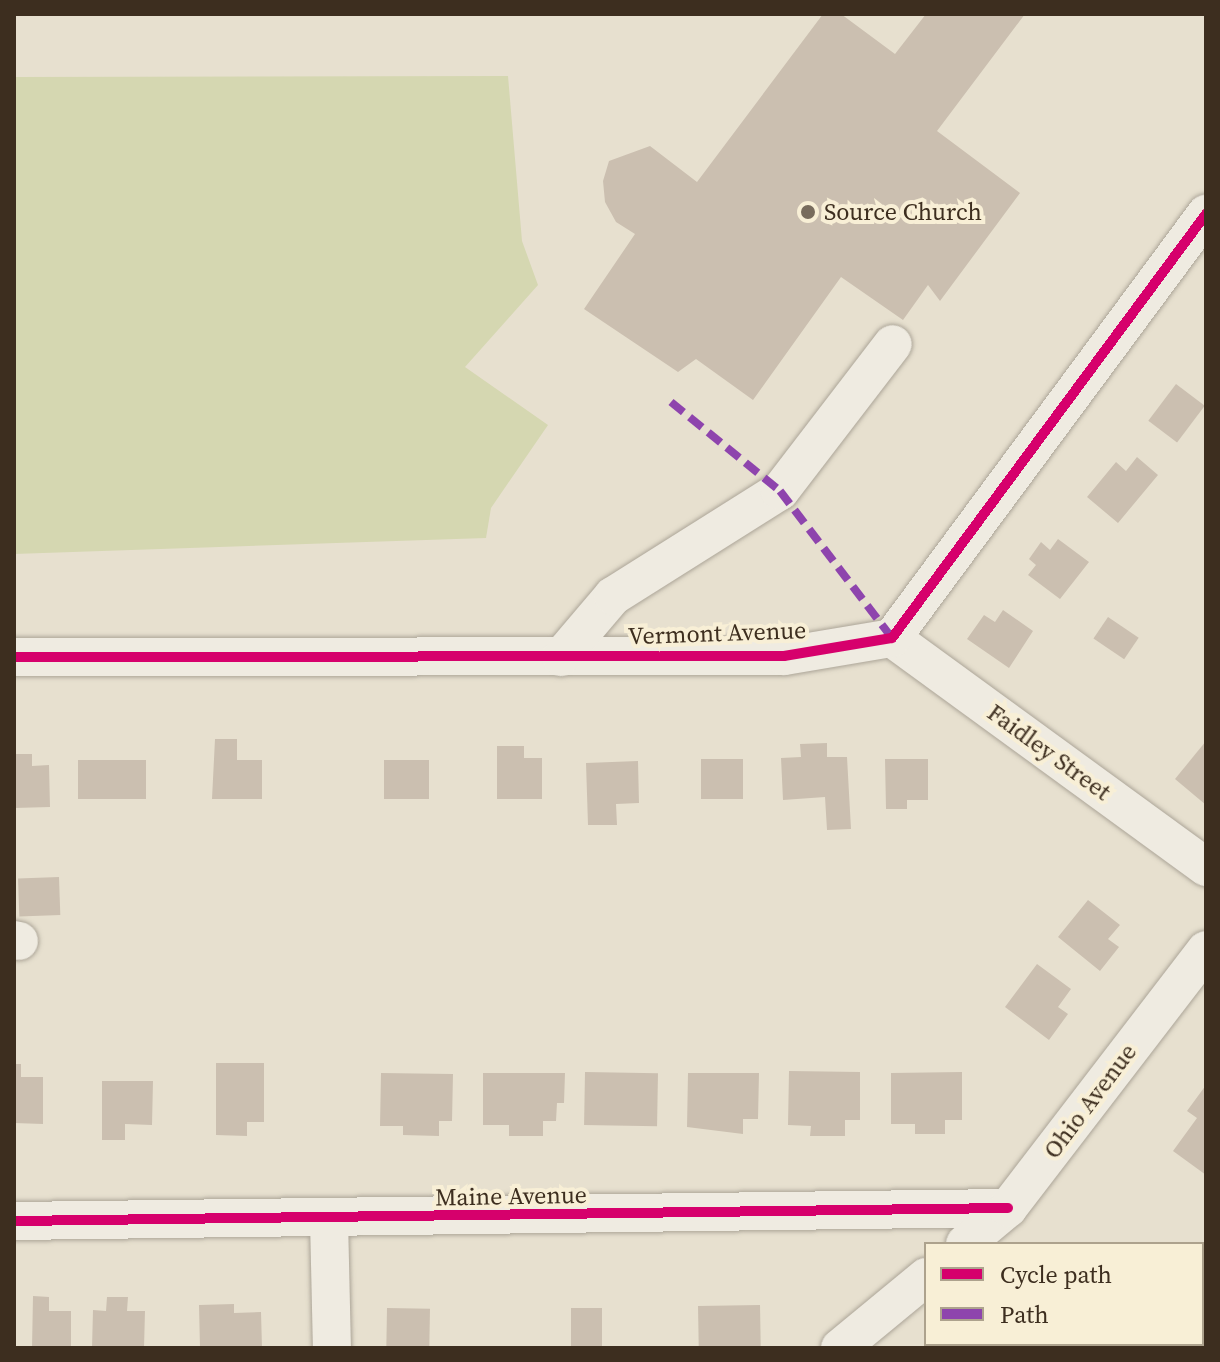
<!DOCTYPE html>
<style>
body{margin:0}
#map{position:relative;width:1220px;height:1362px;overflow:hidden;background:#e7e0cf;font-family:"Source Serif 4",serif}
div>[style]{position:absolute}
.green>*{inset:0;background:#d5d7b1}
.building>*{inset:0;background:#cbbfb0;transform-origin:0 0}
.roads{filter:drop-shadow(0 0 2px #aca598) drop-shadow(0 0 2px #aca598)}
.minor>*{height:38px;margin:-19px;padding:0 19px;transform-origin:19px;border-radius:19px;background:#efebe1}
.quiet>*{height:8px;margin-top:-4px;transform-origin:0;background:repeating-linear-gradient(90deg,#8e44ad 0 16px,transparent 0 24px)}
.cycleway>*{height:10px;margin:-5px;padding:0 5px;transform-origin:5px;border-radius:5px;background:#d6006c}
.dots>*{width:22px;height:22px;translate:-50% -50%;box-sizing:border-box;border:4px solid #f8efd6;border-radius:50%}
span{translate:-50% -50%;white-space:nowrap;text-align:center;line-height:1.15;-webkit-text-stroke:8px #f8efd6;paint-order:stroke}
.poi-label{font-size:24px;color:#3d2e1f}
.left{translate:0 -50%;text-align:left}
.street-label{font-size:24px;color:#3d2e1f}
.frame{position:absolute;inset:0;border:16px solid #3d2e1f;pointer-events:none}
.legend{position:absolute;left:924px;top:1242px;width:280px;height:104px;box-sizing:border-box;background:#f8efd6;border:2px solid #ada28d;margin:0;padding:10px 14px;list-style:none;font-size:24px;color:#3d2e1f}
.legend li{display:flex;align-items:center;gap:16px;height:40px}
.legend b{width:40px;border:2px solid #ada28d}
</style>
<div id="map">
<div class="green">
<div style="clip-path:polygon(508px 76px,522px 241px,538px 285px,465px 367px,548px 425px,491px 508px,486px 538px,14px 554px,14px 77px)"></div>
</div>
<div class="building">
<div style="clip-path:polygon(823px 14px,841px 14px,895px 54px,926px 14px,1025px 14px,937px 131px,1020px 193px,940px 301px,928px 285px,903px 320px,841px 277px,753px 400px,696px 359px,678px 372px,584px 309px,635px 234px,616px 222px,605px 202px,603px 181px,609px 161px,650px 146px,697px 182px)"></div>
<div style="left:1176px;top:384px;width:36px;height:46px;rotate:37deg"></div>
<div style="clip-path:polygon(1137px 457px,1158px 475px,1118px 523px,1087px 497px,1116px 462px,1126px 471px)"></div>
<div style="clip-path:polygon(1058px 539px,1089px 562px,1060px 599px,1028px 575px,1036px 565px,1029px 559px,1041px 542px,1050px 550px)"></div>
<div style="clip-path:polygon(1003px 610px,1033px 631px,1009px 668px,967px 639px,984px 615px,995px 622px)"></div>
<div style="left:1108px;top:617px;width:37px;height:26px;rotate:34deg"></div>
<div style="clip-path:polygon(215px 739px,237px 739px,237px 760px,262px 760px,262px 799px,212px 799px)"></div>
<div style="clip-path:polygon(1206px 741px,1206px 805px,1175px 779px)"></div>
<div style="clip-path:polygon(827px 743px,827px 757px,847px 757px,851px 829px,827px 830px,825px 797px,783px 800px,781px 758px,801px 757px,800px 744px)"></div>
<div style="clip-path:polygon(497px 746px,524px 746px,524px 758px,542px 758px,542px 799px,497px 799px)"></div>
<div style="clip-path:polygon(14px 754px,32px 754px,32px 766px,49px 765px,50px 807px,14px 808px)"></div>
<div style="left:701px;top:759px;width:42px;height:40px"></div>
<div style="clip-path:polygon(885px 759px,928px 759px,928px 800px,907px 800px,907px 809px,886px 809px)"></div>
<div style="left:78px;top:760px;width:68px;height:39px"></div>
<div style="left:384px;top:760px;width:45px;height:39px"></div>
<div style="clip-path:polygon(638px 761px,639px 803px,616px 804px,617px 825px,588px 825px,586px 763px)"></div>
<div style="left:59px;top:877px;width:38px;height:41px;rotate:88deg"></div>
<div style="clip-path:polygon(1088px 900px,1120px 925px,1108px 939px,1119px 947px,1100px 971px,1058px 937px)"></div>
<div style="clip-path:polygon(1037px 964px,1071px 989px,1058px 1007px,1068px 1014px,1049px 1040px,1005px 1007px)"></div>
<div style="clip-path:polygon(216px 1063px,264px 1063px,264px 1122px,247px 1122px,247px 1136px,216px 1135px)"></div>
<div style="clip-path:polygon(14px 1064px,21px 1064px,21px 1077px,43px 1077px,43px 1124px,14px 1123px)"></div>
<div style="clip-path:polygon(789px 1071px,860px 1072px,860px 1120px,845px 1120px,845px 1136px,810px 1136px,811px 1126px,788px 1125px)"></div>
<div style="left:585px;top:1072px;width:73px;height:53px;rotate:1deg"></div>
<div style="clip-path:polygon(962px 1072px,962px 1120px,945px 1120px,945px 1134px,915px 1134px,915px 1124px,891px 1124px,891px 1073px)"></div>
<div style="clip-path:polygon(381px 1073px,453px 1074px,452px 1121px,439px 1121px,439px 1136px,403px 1135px,403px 1126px,380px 1126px)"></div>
<div style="clip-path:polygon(483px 1073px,565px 1073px,564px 1103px,557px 1103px,556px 1121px,543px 1121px,543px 1136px,509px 1136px,509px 1125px,483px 1125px)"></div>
<div style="clip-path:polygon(688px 1073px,759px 1073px,758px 1119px,743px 1119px,743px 1134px,687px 1127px)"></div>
<div style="clip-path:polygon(102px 1081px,153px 1081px,152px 1125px,125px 1124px,125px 1140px,102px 1140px)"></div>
<div style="clip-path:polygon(1206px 1085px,1206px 1175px,1173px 1151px,1197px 1118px,1187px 1111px)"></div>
<div style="clip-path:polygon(33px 1296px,49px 1297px,49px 1311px,71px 1311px,71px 1348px,32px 1348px)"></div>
<div style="clip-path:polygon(107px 1297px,128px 1297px,127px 1311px,145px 1311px,144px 1348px,92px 1348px,93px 1310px,106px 1311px)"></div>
<div style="clip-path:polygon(234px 1304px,234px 1313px,261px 1312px,262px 1348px,200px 1348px,199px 1305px)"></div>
<div style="left:760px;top:1305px;width:43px;height:62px;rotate:89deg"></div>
<div style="left:387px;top:1308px;width:43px;height:40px;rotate:1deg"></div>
<div style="left:571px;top:1308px;width:31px;height:40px"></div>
</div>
<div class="roads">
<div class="minor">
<div style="left:892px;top:638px;width:389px;rotate:36.1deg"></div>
<div style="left:14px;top:657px;width:770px;rotate:-0.07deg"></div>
<div style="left:784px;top:656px;width:109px;rotate:-9.5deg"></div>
<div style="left:892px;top:638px;width:528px;rotate:-53.48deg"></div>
<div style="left:561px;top:657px;width:80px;rotate:-49.6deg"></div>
<div style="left:613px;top:596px;width:197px;rotate:-32.2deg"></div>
<div style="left:780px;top:491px;width:185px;rotate:-52.5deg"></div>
<div style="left:14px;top:940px;width:5px;rotate:11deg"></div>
<div style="left:329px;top:1219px;width:129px;rotate:88.7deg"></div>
<div style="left:14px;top:1221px;width:994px;rotate:-0.75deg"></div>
<div style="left:965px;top:1244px;width:56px;rotate:-39.9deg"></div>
<div style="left:1008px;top:1208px;width:325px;rotate:-52.5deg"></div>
<div style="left:840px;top:1348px;width:112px;rotate:-39.5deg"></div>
</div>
</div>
<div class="quiet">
<div style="left:671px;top:402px;width:141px;rotate:39.2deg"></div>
<div style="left:780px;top:491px;width:185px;rotate:52.7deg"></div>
</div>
<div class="cycleway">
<div style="left:14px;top:657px;width:770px;rotate:-0.07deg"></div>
<div style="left:784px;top:656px;width:109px;rotate:-9.5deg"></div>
<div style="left:892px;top:638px;width:528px;rotate:-53.48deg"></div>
<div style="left:14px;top:1221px;width:994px;rotate:-0.75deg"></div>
</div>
<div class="dots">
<div style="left:808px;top:212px;background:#786c5d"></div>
</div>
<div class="poi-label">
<span class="left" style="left:824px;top:212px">Source Church</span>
</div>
<div class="street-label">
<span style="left:717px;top:633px;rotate:-2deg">Vermont Avenue</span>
<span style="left:1049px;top:752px;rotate:36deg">Faidley Street</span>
<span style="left:1090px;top:1101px;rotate:-53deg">Ohio Avenue</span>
<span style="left:511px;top:1196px;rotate:-1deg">Maine Avenue</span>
</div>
<div class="frame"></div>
<ul class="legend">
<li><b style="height:10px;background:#d6006c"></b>Cycle path</li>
<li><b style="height:10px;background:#8e44ad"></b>Path</li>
</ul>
</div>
